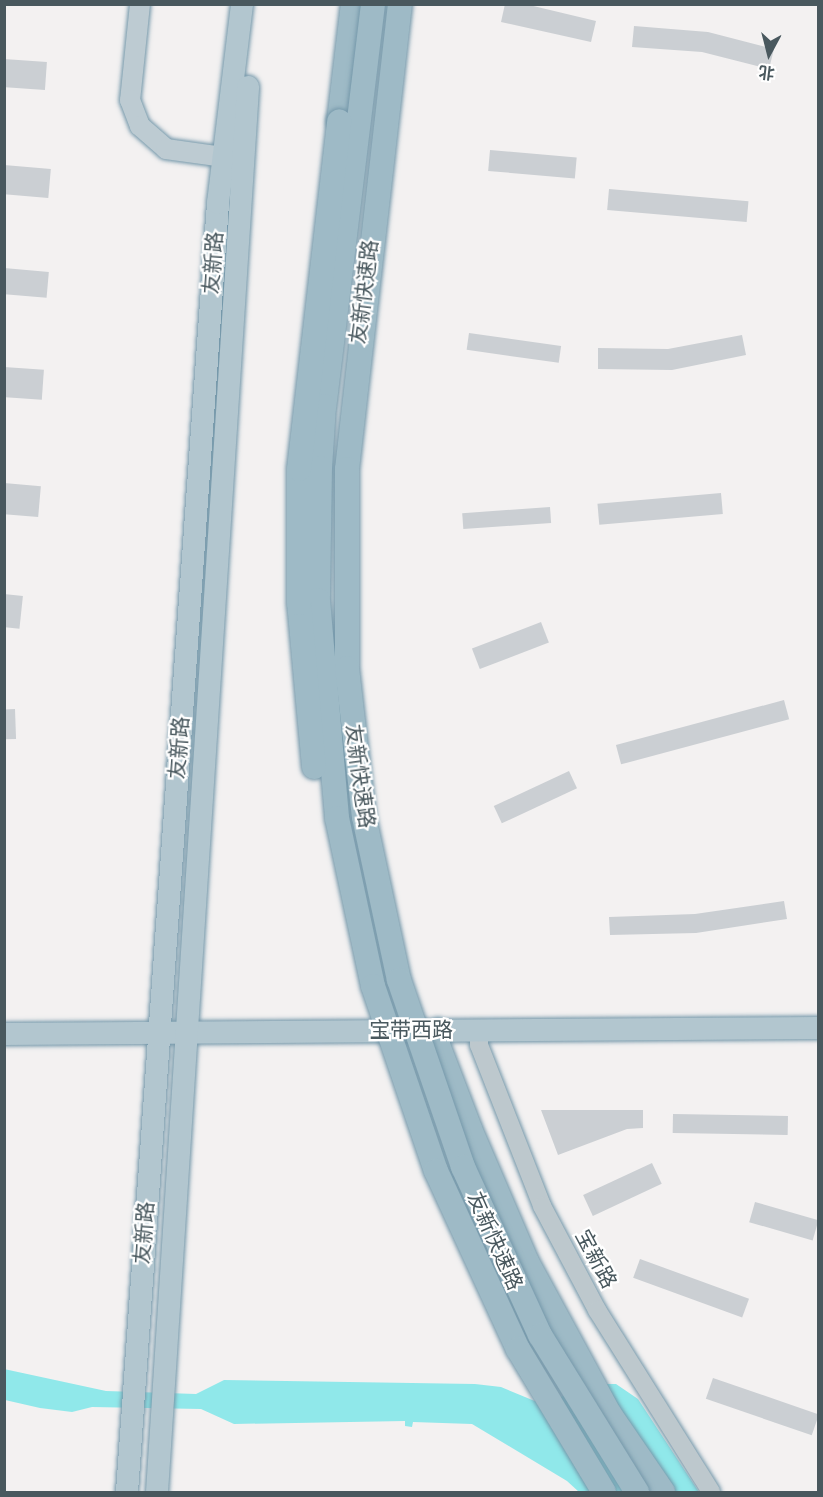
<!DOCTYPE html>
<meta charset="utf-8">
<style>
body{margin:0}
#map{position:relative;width:823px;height:1497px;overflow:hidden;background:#f3f1f1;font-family:Montserrat,"Noto Sans SC",sans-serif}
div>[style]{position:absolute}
.water>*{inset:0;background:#90e8ea}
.building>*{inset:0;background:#cbcfd3;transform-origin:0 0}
.roads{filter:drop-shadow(0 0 2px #7598aa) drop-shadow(0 0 2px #7598aa)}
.tertiary>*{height:18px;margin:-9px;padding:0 9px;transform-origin:9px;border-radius:9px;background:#bdc8cd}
.secondary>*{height:20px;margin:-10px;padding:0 10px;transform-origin:10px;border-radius:10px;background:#bdcbd2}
.primary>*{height:22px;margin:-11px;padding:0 11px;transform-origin:11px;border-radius:11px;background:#b2c6cf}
.trunk>*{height:24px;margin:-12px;padding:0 12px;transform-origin:12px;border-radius:12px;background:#9ebac6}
.bridges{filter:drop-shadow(0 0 2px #7598aa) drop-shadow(0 0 2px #7598aa)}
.trunk-bridge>*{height:24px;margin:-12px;padding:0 12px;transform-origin:12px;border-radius:12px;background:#9ebac6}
span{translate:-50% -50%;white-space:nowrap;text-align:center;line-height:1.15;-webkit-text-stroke:4.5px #fff;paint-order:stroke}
.street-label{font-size:21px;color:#49585e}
.frame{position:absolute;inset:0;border:6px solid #49585e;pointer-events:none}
.north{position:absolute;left:739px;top:24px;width:60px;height:60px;-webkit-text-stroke:4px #fff;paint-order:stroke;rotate:187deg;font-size:16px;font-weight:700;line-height:24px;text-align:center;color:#49585e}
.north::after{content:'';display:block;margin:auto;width:21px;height:27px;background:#49585e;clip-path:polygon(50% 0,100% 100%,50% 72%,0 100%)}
</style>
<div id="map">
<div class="water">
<div style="clip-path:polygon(4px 1369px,106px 1391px,196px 1394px,224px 1380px,475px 1384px,501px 1387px,542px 1404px,595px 1384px,616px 1384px,638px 1399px,699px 1492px,579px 1492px,567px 1481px,472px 1424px,413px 1422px,412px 1427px,405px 1426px,405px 1421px,234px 1424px,201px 1409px,92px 1407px,72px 1412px,40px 1408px,5px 1400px)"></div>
</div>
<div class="building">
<div style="clip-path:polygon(505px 4px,525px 4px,596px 21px,591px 42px,501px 22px)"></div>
<div style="clip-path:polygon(634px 26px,708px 32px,774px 49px,769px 69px,702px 52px,632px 47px)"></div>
<div style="left:4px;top:59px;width:43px;height:28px;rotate:4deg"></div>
<div style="left:490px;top:150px;width:87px;height:21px;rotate:5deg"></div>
<div style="left:4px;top:165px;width:47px;height:29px;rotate:5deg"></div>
<div style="left:609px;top:189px;width:140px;height:21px;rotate:5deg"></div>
<div style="left:4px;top:268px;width:45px;height:26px;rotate:5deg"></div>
<div style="left:469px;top:333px;width:93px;height:17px;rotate:8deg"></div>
<div style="clip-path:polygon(742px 335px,746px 355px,672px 370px,598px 369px,598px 348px,668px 349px)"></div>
<div style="left:4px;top:367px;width:40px;height:30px;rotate:4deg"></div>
<div style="left:4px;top:483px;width:37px;height:31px;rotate:5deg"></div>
<div style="left:721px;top:493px;width:21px;height:124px;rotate:85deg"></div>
<div style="left:550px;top:507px;width:16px;height:88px;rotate:86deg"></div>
<div style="left:4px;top:594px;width:19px;height:33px;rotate:6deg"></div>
<div style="left:541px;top:622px;width:22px;height:74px;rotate:69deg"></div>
<div style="left:784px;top:700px;width:20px;height:174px;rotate:75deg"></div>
<div style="left:15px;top:709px;width:30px;height:11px;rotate:88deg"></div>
<div style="left:569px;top:771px;width:19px;height:83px;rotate:65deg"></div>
<div style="clip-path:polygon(784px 901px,787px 919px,696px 933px,610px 935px,609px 917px,695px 914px)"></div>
<div style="clip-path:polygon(541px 1110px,643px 1110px,643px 1128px,627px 1129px,558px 1155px)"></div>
<div style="left:673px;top:1114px;width:115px;height:19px;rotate:1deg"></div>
<div style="left:652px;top:1163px;width:23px;height:76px;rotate:65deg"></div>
<div style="left:755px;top:1202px;width:66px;height:21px;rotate:16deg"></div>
<div style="left:640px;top:1259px;width:116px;height:20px;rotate:20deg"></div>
<div style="left:713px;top:1378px;width:112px;height:22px;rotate:19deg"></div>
</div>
<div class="roads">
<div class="tertiary">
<div style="left:479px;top:1030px;width:15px;rotate:90deg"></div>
<div style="left:479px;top:1045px;width:173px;rotate:68.6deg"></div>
<div style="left:542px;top:1206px;width:118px;rotate:62.1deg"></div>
<div style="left:597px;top:1310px;width:215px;rotate:57.9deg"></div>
</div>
<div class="secondary">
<div style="left:140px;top:4px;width:97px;rotate:95.9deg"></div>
<div style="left:130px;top:100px;width:28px;rotate:69deg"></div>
<div style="left:140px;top:126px;width:35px;rotate:41deg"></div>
<div style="left:166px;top:149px;width:59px;rotate:7.9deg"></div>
</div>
<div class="primary">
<div style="left:4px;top:1034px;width:814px;rotate:-0.42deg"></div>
<div style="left:127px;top:1492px;width:1292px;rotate:-85.96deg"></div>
<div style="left:218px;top:203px;width:200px;rotate:-83.1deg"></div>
<div style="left:157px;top:1492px;width:1408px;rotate:-86.29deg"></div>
</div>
<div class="trunk">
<div style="left:339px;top:121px;width:118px;rotate:-83.2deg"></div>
<div style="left:438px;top:1030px;width:15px;rotate:90deg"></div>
<div style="left:438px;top:1045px;width:90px;rotate:69.1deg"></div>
<div style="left:470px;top:1129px;width:145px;rotate:66.8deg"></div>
<div style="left:527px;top:1262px;width:172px;rotate:61.5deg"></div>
<div style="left:609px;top:1413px;width:96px;rotate:55.6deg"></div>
</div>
</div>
<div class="bridges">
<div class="trunk-bridge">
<div style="left:373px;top:4px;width:405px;rotate:96.9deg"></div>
<div style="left:324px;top:406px;width:62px;rotate:93.7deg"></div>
<div style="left:320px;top:468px;width:132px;rotate:90.9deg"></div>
<div style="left:318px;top:600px;width:219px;rotate:85deg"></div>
<div style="left:337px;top:818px;width:172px;rotate:77.9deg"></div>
<div style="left:373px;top:986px;width:195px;rotate:71.2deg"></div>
<div style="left:436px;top:1171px;width:196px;rotate:65.3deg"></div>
<div style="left:518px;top:1349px;width:167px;rotate:59deg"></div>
<div style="left:400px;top:4px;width:468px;rotate:96.5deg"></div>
<div style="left:347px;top:469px;width:199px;rotate:90deg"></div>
<div style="left:347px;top:668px;width:150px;rotate:83.5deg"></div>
<div style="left:364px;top:817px;width:167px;rotate:77.9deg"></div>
<div style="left:399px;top:980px;width:198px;rotate:71.1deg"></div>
<div style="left:463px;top:1167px;width:185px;rotate:65.4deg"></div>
<div style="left:540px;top:1335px;width:185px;rotate:58.3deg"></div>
<div style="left:314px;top:767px;width:165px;rotate:-95.2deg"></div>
<div style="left:299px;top:603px;width:134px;rotate:-90deg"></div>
<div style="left:299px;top:469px;width:350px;rotate:-83.4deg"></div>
</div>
</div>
<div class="street-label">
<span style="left:213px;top:263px;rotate:-86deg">友新路</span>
<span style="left:364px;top:292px;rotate:-83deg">友新快速路</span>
<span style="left:179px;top:748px;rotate:-86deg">友新路</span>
<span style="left:360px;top:776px;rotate:82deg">友新快速路</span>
<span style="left:411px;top:1030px">宝带西路</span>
<span style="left:144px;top:1233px;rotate:-86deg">友新路</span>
<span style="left:495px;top:1241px;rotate:66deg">友新快速路</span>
<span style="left:596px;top:1259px;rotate:62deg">宝新路</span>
</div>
<div class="frame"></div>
<div class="north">北</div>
</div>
